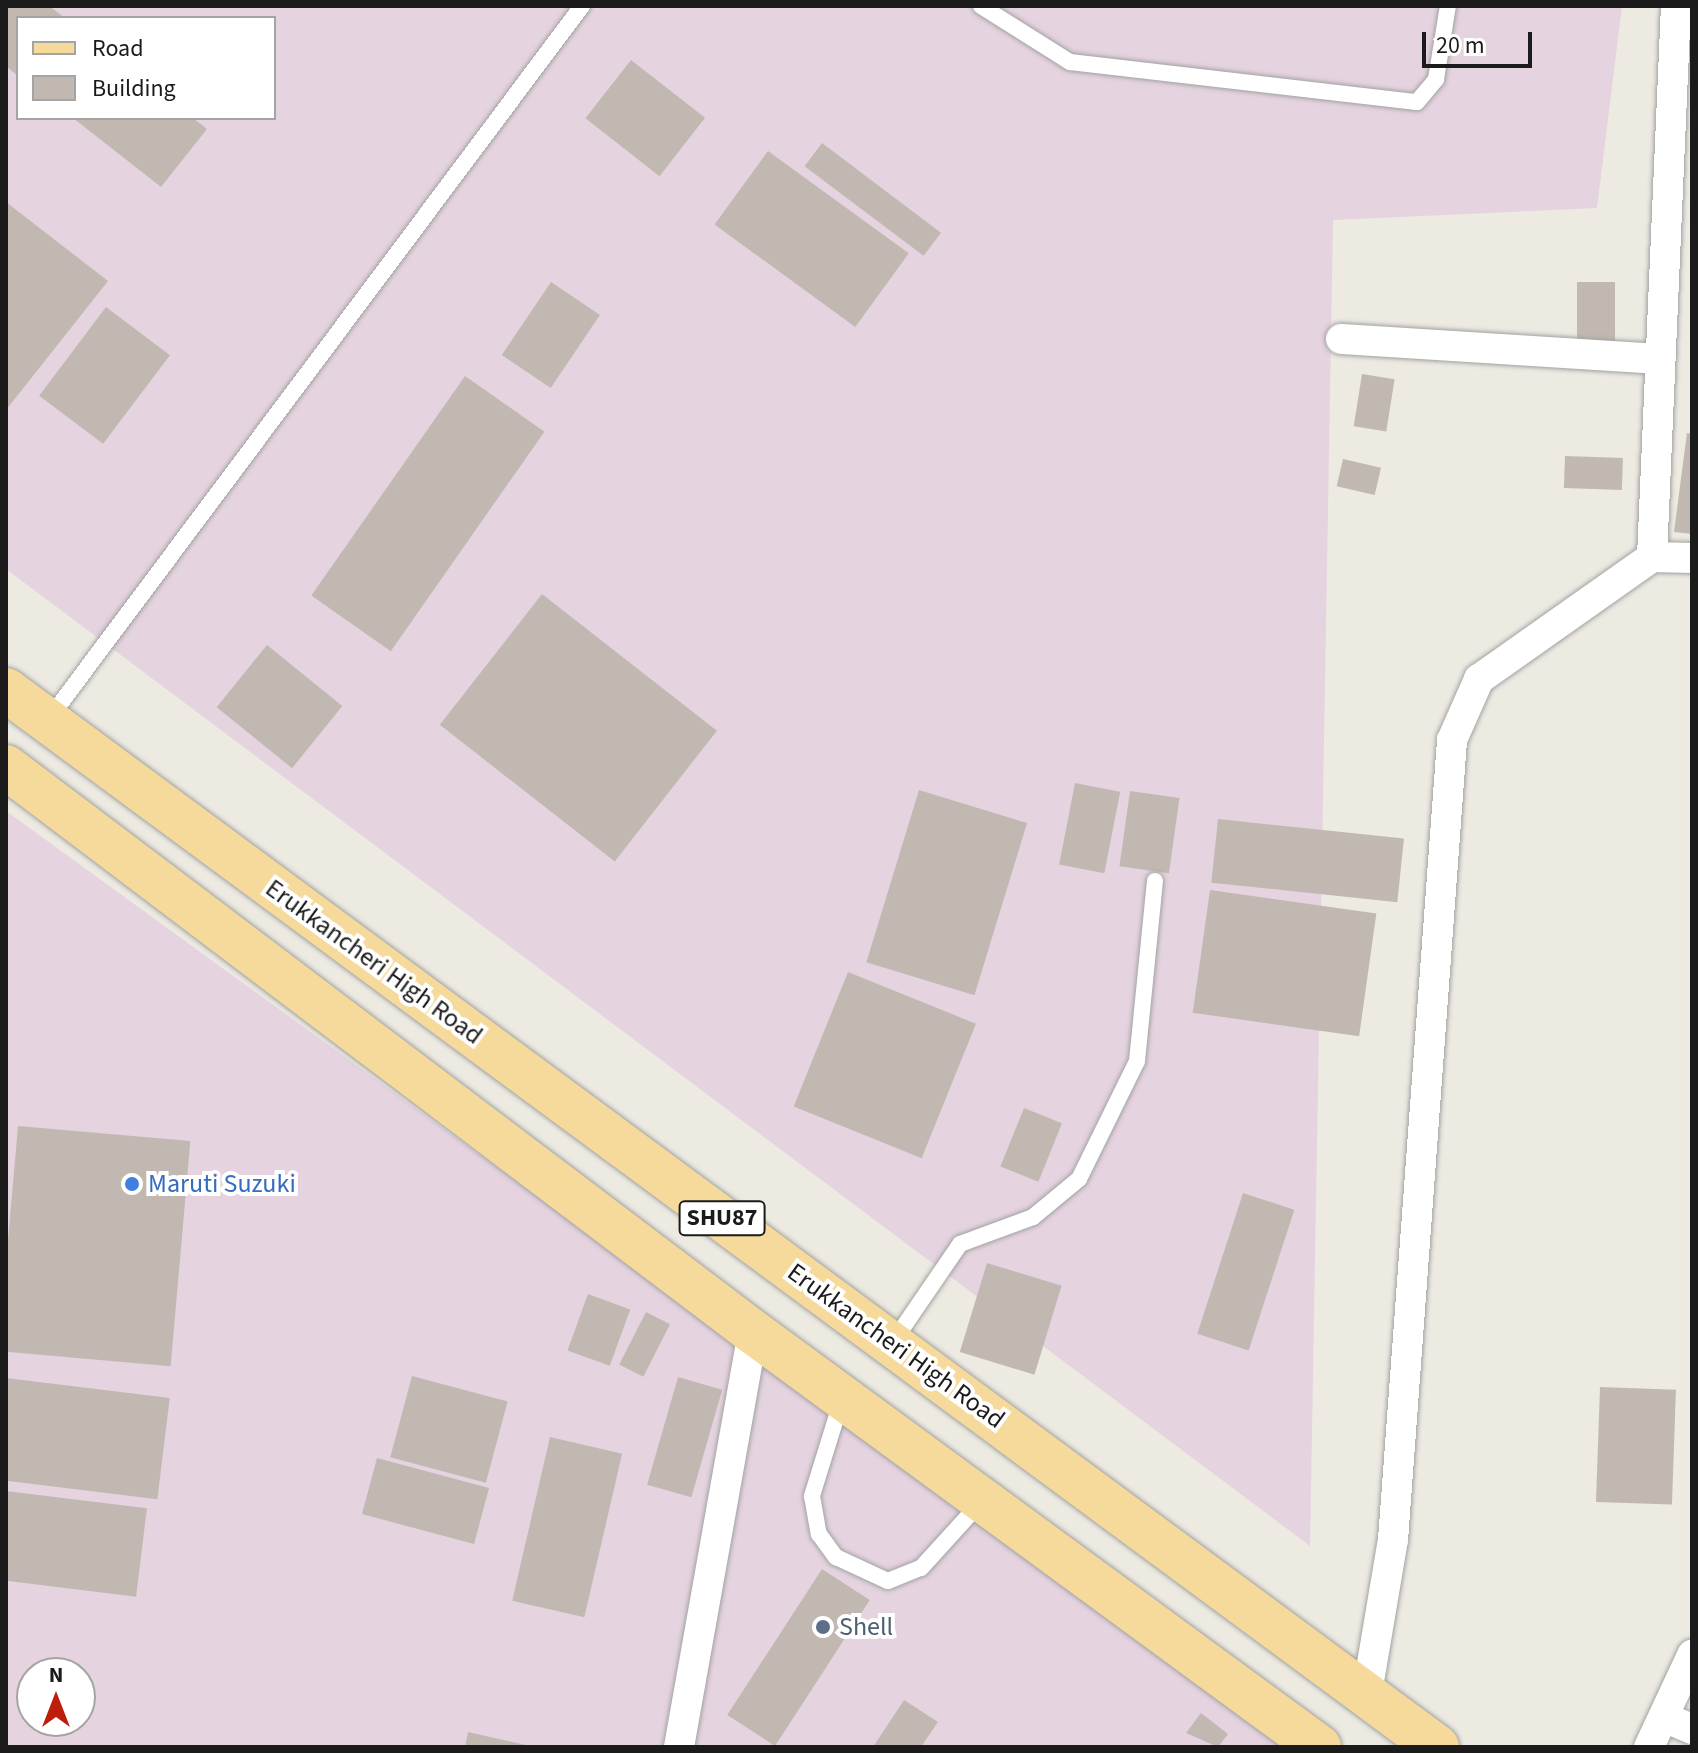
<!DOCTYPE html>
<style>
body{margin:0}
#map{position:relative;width:1698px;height:1753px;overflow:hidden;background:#eceae1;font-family:"Source Sans 3",sans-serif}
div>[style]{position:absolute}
.industrial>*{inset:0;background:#e5d3e0}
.building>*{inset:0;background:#c1b9b1;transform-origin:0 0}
.roads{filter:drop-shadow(0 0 2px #a2a2a2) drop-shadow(0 0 2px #a2a2a2)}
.lane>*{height:16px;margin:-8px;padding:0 8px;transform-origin:8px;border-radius:8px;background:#fff}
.street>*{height:30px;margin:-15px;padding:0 15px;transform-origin:15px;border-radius:15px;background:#fff}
.primary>*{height:44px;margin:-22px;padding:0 22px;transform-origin:22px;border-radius:22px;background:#f6da9c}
.dots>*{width:22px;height:22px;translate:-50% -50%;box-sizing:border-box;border:4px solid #fff;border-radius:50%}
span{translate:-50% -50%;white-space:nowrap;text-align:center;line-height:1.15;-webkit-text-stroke:8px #fff;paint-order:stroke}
.shield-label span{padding:2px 6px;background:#fff;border:2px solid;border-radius:6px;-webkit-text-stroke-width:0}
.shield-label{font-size:24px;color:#1b1b1b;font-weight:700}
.street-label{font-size:26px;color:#1b1b1b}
.shop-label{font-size:26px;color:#366cbe}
.left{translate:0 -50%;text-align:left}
.service-label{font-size:26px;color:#4e5e75}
.frame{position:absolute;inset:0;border:8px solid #1b1b1b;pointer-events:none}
.legend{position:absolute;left:16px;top:16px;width:260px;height:104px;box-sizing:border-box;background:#fff;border:2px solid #a4a4a4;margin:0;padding:10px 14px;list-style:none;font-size:24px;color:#1b1b1b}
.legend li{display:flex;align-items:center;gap:16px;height:40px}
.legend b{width:40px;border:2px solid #a4a4a4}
.north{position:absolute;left:16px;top:1657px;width:80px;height:80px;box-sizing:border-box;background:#fff;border:2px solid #a4a4a4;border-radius:50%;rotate:0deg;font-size:22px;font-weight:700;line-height:32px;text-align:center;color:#1b1b1b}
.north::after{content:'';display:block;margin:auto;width:28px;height:36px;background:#bc1e0a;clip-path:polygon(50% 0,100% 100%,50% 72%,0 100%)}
.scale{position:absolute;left:1422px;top:32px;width:110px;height:36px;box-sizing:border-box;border:4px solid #1b1b1b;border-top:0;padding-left:10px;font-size:24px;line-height:28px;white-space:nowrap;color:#1b1b1b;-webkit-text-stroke:6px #fff;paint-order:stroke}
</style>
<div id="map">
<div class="industrial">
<div style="clip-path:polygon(evenodd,6px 6px,1622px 6px,1597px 208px,1333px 220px,1310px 1546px,6px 569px,6px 6px,18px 18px,274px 18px,274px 118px,18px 118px,18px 18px)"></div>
<div style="clip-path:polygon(evenodd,6px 811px,1296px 1747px,6px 1747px,6px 811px,32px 1673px,80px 1673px,80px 1721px,32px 1721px,32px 1673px)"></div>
</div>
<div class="building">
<div style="clip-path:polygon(6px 6px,49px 6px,65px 18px,18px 18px,18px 76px,6px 66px)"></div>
<div style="left:631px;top:60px;width:94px;height:74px;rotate:38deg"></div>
<div style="clip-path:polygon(73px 118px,193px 118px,207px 129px,161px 187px)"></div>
<div style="left:822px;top:143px;width:149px;height:29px;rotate:37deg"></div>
<div style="left:768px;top:151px;width:174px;height:91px;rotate:36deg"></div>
<div style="clip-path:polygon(6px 202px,108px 281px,6px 410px)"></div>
<div style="left:551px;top:282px;width:59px;height:88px;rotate:34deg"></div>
<div style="left:1577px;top:282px;width:38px;height:61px"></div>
<div style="left:106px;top:307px;width:80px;height:111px;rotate:37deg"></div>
<div style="left:1362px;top:374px;width:33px;height:53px;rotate:9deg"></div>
<div style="left:465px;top:376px;width:97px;height:268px;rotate:35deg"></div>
<div style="clip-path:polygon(1687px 433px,1692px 434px,1692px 534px,1674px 532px)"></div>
<div style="left:1565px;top:456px;width:58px;height:32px;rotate:2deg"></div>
<div style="left:1343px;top:459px;width:39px;height:28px;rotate:13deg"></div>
<div style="left:542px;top:594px;width:222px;height:166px;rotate:38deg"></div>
<div style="left:267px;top:645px;width:97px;height:80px;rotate:39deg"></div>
<div style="left:1075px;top:783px;width:46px;height:83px;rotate:11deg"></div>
<div style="left:919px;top:790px;width:113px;height:180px;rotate:17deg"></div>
<div style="left:1130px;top:791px;width:50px;height:76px;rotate:8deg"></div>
<div style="left:1218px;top:819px;width:187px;height:64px;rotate:6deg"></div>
<div style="left:1210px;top:890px;width:168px;height:124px;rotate:8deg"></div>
<div style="left:848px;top:972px;width:138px;height:145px;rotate:22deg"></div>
<div style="left:1024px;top:1108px;width:41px;height:63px;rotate:22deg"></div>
<div style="left:18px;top:1126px;width:173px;height:226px;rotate:5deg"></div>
<div style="left:1243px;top:1193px;width:54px;height:148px;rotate:18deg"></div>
<div style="left:987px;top:1263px;width:78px;height:93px;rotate:17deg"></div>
<div style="left:588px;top:1294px;width:45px;height:60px;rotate:20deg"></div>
<div style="left:646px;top:1312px;width:27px;height:59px;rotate:27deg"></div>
<div style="left:412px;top:1376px;width:99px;height:84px;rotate:15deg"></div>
<div style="left:678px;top:1377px;width:46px;height:112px;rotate:16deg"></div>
<div style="left:6px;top:1378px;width:165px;height:102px;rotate:7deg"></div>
<div style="left:1600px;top:1387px;width:76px;height:115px;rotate:2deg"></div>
<div style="left:550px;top:1437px;width:74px;height:168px;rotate:13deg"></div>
<div style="left:377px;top:1458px;width:116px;height:58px;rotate:15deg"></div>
<div style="left:6px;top:1491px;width:142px;height:89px;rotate:7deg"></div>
<div style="left:822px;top:1569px;width:57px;height:174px;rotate:33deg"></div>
<div style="clip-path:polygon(904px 1700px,938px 1722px,921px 1747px,873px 1747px)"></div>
<div style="clip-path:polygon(1201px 1713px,1228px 1734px,1218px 1747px,1186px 1733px)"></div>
<div style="clip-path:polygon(468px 1732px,530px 1746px,530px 1747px,465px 1747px)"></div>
</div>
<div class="roads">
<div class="lane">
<div style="left:981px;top:6px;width:105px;rotate:32.2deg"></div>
<div style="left:1070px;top:62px;width:349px;rotate:6.6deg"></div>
<div style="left:1417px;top:102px;width:30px;rotate:-50deg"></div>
<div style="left:1436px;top:79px;width:74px;rotate:-80.7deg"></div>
<div style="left:48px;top:720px;width:892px;rotate:-53.21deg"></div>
<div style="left:893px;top:1342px;width:119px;rotate:-55.6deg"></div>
<div style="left:960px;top:1244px;width:78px;rotate:-20.3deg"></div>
<div style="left:1033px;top:1217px;width:60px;rotate:-39.6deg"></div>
<div style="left:1079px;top:1179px;width:131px;rotate:-63.8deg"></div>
<div style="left:1137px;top:1061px;width:181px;rotate:-84.3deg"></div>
<div style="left:842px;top:1399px;width:102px;rotate:107.2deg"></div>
<div style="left:812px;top:1496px;width:39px;rotate:80deg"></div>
<div style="left:819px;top:1534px;width:29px;rotate:54deg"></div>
<div style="left:836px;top:1557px;width:57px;rotate:24.8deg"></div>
<div style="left:888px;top:1581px;width:35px;rotate:-22deg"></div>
<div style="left:921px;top:1568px;width:91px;rotate:-47.7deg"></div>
</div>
<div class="street">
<div style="left:1341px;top:339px;width:316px;rotate:3.6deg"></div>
<div style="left:1652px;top:557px;width:40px;rotate:1.4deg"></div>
<div style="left:1367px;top:1693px;width:155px;rotate:-80.4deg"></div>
<div style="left:1393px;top:1540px;width:802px;rotate:-85.78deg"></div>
<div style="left:1452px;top:740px;width:67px;rotate:-66.1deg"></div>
<div style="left:1479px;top:679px;width:212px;rotate:-35.2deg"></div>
<div style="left:1652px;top:557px;width:552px;rotate:-87.51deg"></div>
<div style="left:1666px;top:1718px;width:28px;rotate:23deg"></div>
<div style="left:679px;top:1747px;width:422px;rotate:-79.9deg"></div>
<div style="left:1649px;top:1747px;width:102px;rotate:-64.9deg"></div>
</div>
<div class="primary">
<div style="left:6px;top:690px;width:1779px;rotate:36.45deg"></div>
<div style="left:6px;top:767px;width:937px;rotate:37.1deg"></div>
<div style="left:753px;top:1332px;width:702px;rotate:36.25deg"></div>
</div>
</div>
<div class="dots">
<div style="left:132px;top:1184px;background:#3f7fe0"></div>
<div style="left:823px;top:1627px;background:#5c6f8a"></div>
</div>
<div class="shield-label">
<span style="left:722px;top:1218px">SHU87</span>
</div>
<div class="street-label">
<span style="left:374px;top:962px;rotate:36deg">Erukkancheri High Road</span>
<span style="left:896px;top:1346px;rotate:36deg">Erukkancheri High Road</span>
</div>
<div class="shop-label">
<span class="left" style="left:148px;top:1184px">Maruti Suzuki</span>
</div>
<div class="service-label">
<span class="left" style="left:839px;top:1627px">Shell</span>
</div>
<div class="frame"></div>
<ul class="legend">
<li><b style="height:10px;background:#f6da9c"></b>Road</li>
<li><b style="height:22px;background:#c1b9b1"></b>Building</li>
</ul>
<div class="north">N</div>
<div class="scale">20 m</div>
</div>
